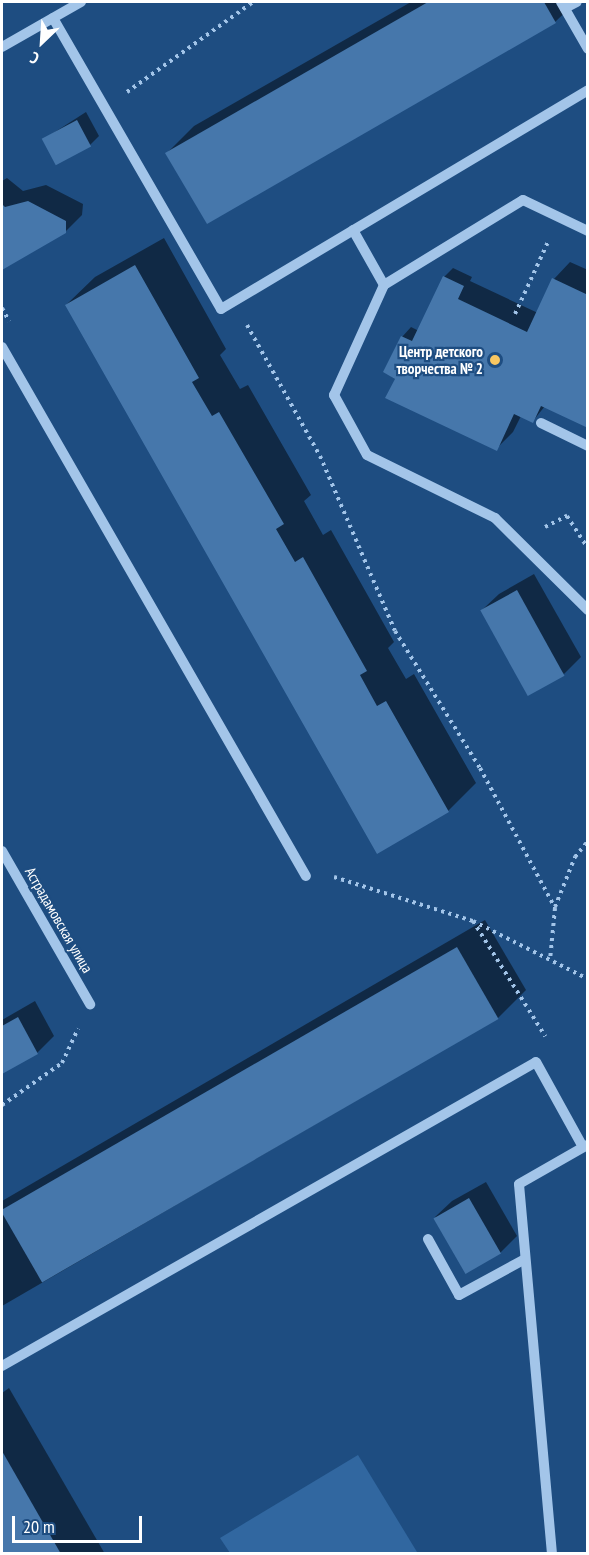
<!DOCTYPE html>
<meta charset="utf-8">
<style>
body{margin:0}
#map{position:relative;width:589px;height:1555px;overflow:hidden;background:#1e4d81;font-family:"PT Sans Narrow",sans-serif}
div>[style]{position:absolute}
.green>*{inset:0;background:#3167a0}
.shadow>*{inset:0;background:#0007}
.building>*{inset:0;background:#4677ab;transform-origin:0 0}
.path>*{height:4px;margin-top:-2px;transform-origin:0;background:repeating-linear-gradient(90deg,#a3c5e9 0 3px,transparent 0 7.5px)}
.minor>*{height:10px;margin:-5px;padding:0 5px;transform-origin:5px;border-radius:5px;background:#a3c5e9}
.dots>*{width:16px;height:16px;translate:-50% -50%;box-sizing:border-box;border:3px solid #1e4d81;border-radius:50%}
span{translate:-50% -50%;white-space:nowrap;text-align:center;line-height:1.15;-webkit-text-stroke:4.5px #1e4d81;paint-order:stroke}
.poi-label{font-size:15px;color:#fff;font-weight:700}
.right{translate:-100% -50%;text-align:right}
.street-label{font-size:15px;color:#fff}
.frame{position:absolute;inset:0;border:3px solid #fff;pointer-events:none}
.north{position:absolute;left:12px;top:12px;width:60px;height:60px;-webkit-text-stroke:4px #1e4d81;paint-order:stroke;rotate:205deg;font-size:16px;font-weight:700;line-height:24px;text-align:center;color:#fff}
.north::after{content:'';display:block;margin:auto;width:21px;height:27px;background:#fff;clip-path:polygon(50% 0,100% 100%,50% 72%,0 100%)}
.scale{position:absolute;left:12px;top:1516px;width:130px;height:27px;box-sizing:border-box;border:3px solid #fff;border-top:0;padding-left:8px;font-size:18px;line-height:21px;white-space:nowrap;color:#fff;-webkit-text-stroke:4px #1e4d81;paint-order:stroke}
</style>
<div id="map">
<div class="green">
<div style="clip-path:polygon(358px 1455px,417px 1552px,230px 1553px,220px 1538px)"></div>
</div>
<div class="shadow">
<div style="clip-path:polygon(411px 2px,576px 2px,555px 22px,207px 222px,167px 153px,194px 126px)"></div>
<div style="clip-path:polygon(86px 112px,99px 136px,90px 145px,44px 139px)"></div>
<div style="clip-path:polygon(7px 178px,23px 191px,46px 185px,83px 204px,82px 215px,65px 232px,2px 269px,2px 181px)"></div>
<div style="clip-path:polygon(164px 238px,226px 349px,220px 355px,240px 389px,248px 385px,311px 495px,304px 501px,323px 535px,331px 530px,394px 642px,388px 648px,406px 679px,414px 674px,476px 783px,448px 811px,66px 305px,95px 277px)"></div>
<div style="clip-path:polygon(570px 262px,588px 270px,588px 426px,545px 406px,533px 421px,521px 416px,513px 432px,496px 449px,385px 372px,402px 337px,411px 327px,419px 331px,444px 277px,453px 268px,472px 277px,470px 281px,538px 313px,554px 279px)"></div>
<div style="clip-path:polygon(534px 574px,581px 657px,564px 674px,482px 610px,499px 594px)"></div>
<div style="clip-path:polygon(485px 920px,526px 990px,498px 1018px,2px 1306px,2px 1201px)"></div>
<div style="clip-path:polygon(35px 1001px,54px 1036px,37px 1053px,2px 1073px,2px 1020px)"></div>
<div style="clip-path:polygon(486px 1182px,517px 1236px,500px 1253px,435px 1217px,452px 1201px)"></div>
<div style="clip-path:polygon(9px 1388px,105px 1554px,2px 1554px,2px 1393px)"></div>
</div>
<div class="building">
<div style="clip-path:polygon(428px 2px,544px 2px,556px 23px,207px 224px,165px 153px)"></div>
<div style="left:77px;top:120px;width:30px;height:40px;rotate:62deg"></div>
<div style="clip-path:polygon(28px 201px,66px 221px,66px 233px,2px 270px,2px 204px,5px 207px)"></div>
<div style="clip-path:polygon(135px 265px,199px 378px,192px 382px,212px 416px,219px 412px,284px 524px,276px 529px,295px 562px,303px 557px,367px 671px,360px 675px,377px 706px,386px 701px,449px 812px,377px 854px,65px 305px)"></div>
<div style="clip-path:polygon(443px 276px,464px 286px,458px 299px,527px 332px,552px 278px,588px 295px,588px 428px,541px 406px,533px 423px,514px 414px,497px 451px,385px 398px,395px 379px,383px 372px,401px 336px,412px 341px)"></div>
<div style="left:517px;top:590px;width:98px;height:42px;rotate:61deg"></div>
<div style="left:457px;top:947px;width:83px;height:527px;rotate:60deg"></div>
<div style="clip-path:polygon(18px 1017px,38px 1054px,2px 1074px,2px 1026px)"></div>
<div style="left:469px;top:1198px;width:64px;height:41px;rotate:60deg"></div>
<div style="clip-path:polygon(2px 1451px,61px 1554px,2px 1554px)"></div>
</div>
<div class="path">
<div style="left:127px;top:92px;width:155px;rotate:-35.5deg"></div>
<div style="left:2px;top:308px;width:15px;rotate:62deg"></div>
<div style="left:515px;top:314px;width:79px;rotate:-65.4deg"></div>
<div style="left:247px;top:325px;width:150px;rotate:60.9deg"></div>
<div style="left:320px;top:456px;width:190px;rotate:66.8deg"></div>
<div style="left:395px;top:631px;width:161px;rotate:58.2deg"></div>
<div style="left:480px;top:768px;width:159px;rotate:61.8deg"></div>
<div style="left:555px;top:908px;width:52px;rotate:95.5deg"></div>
<div style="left:545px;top:527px;width:25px;rotate:-27deg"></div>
<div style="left:567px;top:516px;width:38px;rotate:57deg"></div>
<div style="left:334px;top:877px;width:146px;rotate:17.6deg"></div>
<div style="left:473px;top:921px;width:136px;rotate:57.9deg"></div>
<div style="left:555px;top:907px;width:54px;rotate:-68.2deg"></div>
<div style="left:575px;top:857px;width:21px;rotate:-51deg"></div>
<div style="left:473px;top:921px;width:129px;rotate:26.8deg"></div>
<div style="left:2px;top:1105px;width:73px;rotate:-35deg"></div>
<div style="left:62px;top:1063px;width:38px;rotate:-65deg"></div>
</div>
<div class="minor">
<div style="left:561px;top:2px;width:54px;rotate:60.1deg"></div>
<div style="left:565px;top:8px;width:13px;rotate:-27deg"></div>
<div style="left:53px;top:18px;width:336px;rotate:60deg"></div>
<div style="left:221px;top:309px;width:427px;rotate:-30.8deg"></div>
<div style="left:2px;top:47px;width:91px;rotate:-29.7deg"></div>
<div style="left:353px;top:230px;width:63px;rotate:60.6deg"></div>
<div style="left:588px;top:231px;width:72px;rotate:-154.5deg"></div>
<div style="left:523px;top:200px;width:163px;rotate:148.6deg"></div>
<div style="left:384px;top:285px;width:121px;rotate:114.4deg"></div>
<div style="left:334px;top:395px;width:68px;rotate:61.2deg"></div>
<div style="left:367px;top:455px;width:143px;rotate:26.2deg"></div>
<div style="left:495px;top:518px;width:131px;rotate:44.7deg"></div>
<div style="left:2px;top:347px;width:610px;rotate:60.12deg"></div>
<div style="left:541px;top:423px;width:52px;rotate:26.1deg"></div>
<div style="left:2px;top:851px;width:177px;rotate:60.1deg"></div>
<div style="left:428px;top:1239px;width:64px;rotate:61deg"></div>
<div style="left:459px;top:1295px;width:75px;rotate:-28.6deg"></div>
<div style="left:2px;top:1366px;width:614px;rotate:-29.65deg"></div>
<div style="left:536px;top:1062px;width:97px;rotate:61.1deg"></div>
<div style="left:552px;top:1554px;width:371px;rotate:-95.1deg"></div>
<div style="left:519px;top:1184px;width:78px;rotate:-29.8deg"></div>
</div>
<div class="dots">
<div style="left:495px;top:360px;background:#f8c762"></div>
</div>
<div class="poi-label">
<span class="right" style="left:483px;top:360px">Центр детского<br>творчества № 2</span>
</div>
<div class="street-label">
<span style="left:59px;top:920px;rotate:60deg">Астрадамовская улица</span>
</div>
<div class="frame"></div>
<div class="north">С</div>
<div class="scale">20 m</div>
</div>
